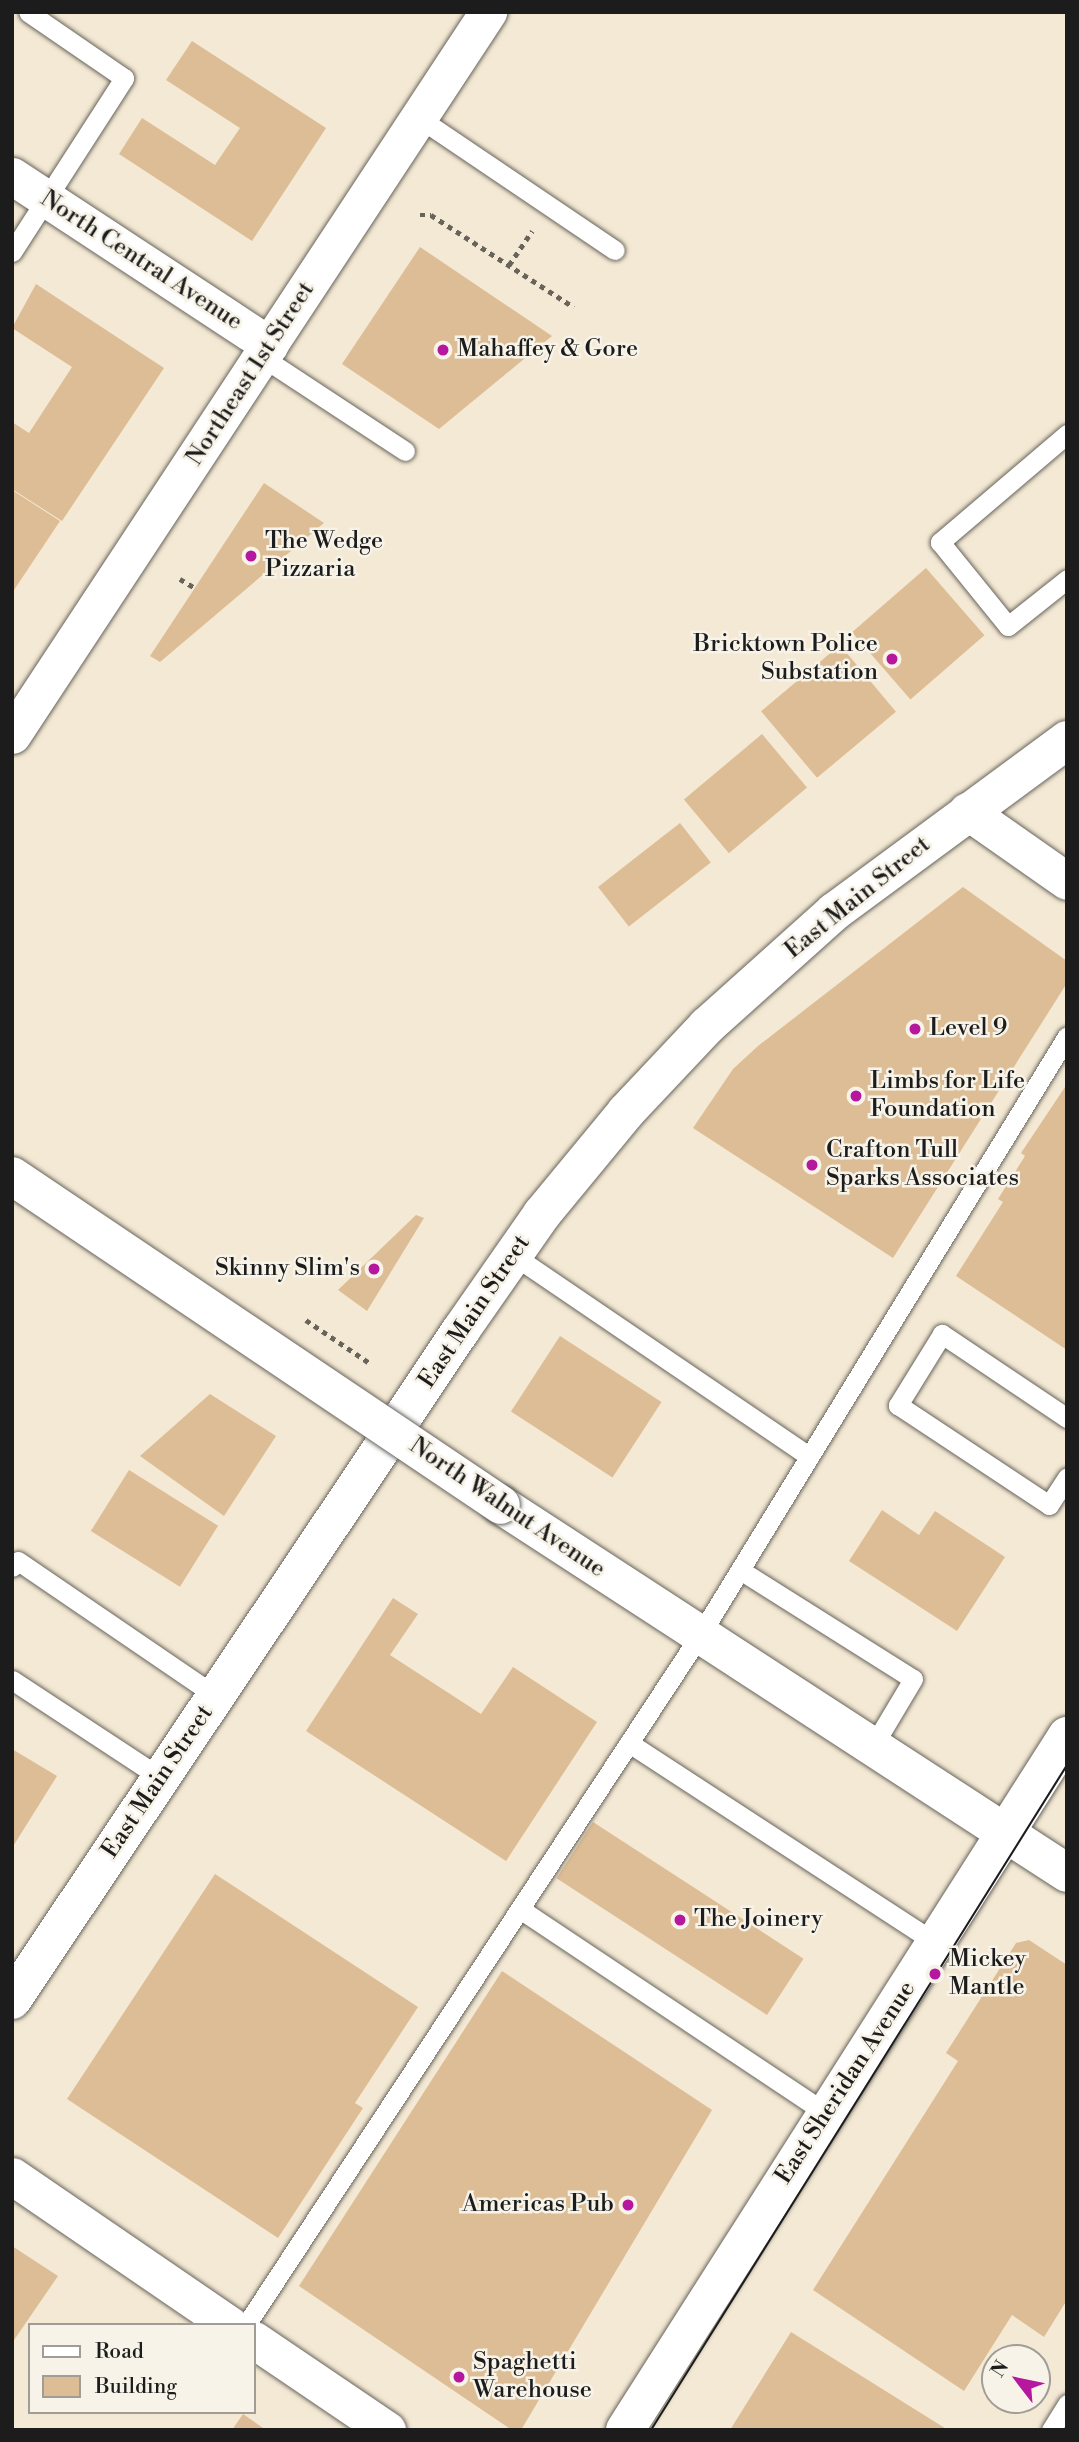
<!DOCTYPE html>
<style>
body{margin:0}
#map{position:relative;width:1079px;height:2442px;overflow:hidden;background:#f4e9d4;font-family:"Libre Bodoni",serif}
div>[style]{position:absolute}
.building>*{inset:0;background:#ddbd95;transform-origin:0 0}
.path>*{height:4.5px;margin-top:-2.25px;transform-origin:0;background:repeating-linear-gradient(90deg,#68645c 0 5px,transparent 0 10px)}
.roads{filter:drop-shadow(0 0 2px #68645c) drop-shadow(0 0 2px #68645c)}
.service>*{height:19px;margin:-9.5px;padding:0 9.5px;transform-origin:9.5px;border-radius:9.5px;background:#fff}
.minor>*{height:37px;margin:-18.5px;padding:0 18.5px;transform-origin:18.5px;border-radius:18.5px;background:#fff}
.tertiary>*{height:38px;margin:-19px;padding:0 19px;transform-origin:19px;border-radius:19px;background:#fff}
.tram>*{height:2px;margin:-1px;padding:0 1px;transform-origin:1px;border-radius:1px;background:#1c1c1c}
.bridges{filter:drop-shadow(0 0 2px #68645c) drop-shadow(0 0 2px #68645c)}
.tertiary-bridge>*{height:38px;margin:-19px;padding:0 19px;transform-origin:19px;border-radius:19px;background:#fff}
.dots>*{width:19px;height:19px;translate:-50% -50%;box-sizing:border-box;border:4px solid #f7f3e8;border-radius:50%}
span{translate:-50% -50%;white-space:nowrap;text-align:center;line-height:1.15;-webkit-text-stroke:5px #f7f3e8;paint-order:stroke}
.street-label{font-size:24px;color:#1c1c1c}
.poi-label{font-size:24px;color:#1c1c1c}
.left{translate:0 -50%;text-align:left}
.right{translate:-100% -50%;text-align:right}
.frame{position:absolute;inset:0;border:14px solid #1c1c1c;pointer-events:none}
.legend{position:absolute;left:28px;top:2323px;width:228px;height:91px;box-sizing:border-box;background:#f7f3e8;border:2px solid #9f9d96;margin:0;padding:9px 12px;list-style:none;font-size:21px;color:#1c1c1c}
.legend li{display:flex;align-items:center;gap:14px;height:35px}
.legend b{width:35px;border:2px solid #9f9d96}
.north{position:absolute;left:981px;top:2344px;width:70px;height:70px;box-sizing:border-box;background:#f7f3e8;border:2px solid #9f9d96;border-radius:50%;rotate:302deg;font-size:19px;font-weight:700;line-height:28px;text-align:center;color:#1c1c1c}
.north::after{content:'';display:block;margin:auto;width:24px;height:32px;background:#b5179e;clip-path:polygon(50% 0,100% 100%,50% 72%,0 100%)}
</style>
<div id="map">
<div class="building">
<div style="clip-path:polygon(192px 41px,326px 128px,252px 241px,119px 154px,142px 118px,215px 165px,240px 128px,166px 80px)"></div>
<div style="clip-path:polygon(420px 247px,552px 336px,439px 429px,342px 364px)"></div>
<div style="clip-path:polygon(36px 284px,164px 368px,62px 521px,12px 489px,12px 422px,29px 433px,72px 367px,12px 328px)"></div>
<div style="clip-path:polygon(264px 483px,324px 523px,160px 662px,150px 656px)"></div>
<div style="clip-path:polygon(12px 490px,60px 521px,12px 593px)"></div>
<div style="left:926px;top:568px;width:89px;height:98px;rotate:49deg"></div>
<div style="left:840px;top:645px;width:87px;height:103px;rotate:50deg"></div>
<div style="left:762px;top:734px;width:70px;height:102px;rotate:50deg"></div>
<div style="left:680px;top:823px;width:50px;height:104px;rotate:52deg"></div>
<div style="clip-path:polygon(963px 887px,1067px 961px,1067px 983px,893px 1258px,693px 1128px,733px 1069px,758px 1046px)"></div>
<div style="clip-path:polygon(1067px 1084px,1067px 1350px,956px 1276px,1003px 1202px,998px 1199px,1025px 1156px,1021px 1153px)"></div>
<div style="clip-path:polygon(416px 1215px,424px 1218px,367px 1311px,338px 1290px)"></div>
<div style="left:560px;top:1336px;width:121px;height:90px;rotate:33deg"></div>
<div style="clip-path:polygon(210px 1394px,276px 1436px,224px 1516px,140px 1456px)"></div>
<div style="left:129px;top:1470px;width:105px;height:72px;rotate:32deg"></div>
<div style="clip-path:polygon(882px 1510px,919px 1535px,935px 1511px,1005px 1557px,957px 1631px,849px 1561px)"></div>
<div style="clip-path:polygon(393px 1598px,418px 1614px,390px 1655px,481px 1714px,513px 1667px,597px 1722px,506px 1861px,306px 1731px)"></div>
<div style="clip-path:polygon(12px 1749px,57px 1776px,12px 1848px)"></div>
<div style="left:593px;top:1822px;width:251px;height:67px;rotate:33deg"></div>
<div style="clip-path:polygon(215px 1874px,418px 2007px,355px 2103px,363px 2108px,278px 2238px,67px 2099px)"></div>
<div style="clip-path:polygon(1029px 1940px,1067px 1965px,1067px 2300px,1044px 2337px,1012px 2315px,964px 2391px,813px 2290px,958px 2061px,946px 2053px,1016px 1943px)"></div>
<div style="clip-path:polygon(502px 1971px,712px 2110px,521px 2430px,512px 2430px,299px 2286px)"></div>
<div style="clip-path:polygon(12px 2246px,58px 2276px,12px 2343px)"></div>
<div style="clip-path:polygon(791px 2332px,948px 2430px,730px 2430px)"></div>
<div style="clip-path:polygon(243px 2414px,266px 2430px,232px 2430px)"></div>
</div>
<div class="path">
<div style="left:420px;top:215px;width:11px"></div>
<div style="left:431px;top:215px;width:170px;rotate:32.8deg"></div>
<div style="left:509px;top:265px;width:41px;rotate:-55.9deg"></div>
<div style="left:180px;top:579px;width:17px;rotate:31deg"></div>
<div style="left:306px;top:1320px;width:78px;rotate:34.1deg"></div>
</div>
<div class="roads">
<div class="service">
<div style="left:419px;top:118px;width:236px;rotate:34deg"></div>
<div style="left:12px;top:252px;width:207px;rotate:-57.2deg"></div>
<div style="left:124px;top:78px;width:116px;rotate:-145.5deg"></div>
<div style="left:262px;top:357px;width:171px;rotate:33.3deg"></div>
<div style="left:1067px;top:434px;width:167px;rotate:139.6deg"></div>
<div style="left:940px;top:542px;width:108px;rotate:51deg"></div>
<div style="left:1008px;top:626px;width:75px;rotate:-38.5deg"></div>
<div style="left:513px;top:1255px;width:358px;rotate:34.2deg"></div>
<div style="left:1067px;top:1418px;width:151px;rotate:-146.1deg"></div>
<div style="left:942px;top:1334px;width:84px;rotate:121.8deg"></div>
<div style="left:898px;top:1405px;width:181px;rotate:33.5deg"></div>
<div style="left:1049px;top:1505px;width:33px;rotate:-57deg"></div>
<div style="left:12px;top:1567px;width:8px;rotate:-45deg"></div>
<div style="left:18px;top:1561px;width:240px;rotate:34.3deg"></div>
<div style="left:740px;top:1570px;width:204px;rotate:32.2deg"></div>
<div style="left:913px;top:1679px;width:78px;rotate:120.8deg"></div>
<div style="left:12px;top:1680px;width:178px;rotate:33.3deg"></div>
<div style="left:629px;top:1743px;width:366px;rotate:33.1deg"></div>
<div style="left:520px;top:1909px;width:369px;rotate:33.7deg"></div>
<div style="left:246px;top:2325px;width:826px;rotate:-56.66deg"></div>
<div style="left:700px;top:1635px;width:702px;rotate:-58.5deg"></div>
<div style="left:1051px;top:2430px;width:31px;rotate:-58deg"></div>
</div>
<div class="minor">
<div style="left:12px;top:176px;width:308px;rotate:33.3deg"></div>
<div style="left:12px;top:735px;width:866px;rotate:-56.64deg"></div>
<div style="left:967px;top:811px;width:122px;rotate:35deg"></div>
<div style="left:12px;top:2176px;width:264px;rotate:34.4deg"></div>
<div style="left:254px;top:2340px;width:161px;rotate:34.1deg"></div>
</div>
<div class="tertiary">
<div style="left:501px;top:1505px;width:675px;rotate:33.03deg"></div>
<div style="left:12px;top:2000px;width:807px;rotate:-56.17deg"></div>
<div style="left:461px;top:1330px;width:141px;rotate:-55.1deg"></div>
<div style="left:542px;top:1214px;width:132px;rotate:-50.5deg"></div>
<div style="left:626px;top:1112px;width:118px;rotate:-46.7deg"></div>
<div style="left:707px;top:1026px;width:171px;rotate:-41.9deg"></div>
<div style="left:834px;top:912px;width:290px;rotate:-36.4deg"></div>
<div style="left:625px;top:2430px;width:823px;rotate:-57.51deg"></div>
</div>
</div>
<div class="tram">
<div style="left:651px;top:2430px;width:784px;rotate:-57.97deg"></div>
</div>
<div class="bridges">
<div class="tertiary-bridge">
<div style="left:12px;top:1176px;width:589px;rotate:33.93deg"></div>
</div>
</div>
<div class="dots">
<div style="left:443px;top:350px;background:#b5179e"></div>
<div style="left:251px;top:556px;background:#b5179e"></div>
<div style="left:892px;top:659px;background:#b5179e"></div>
<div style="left:915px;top:1029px;background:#b5179e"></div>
<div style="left:856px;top:1096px;background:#b5179e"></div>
<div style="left:812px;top:1165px;background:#b5179e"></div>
<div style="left:374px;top:1269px;background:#b5179e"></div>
<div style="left:680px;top:1920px;background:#b5179e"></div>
<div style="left:935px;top:1974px;background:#b5179e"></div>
<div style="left:628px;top:2205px;background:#b5179e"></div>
<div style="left:459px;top:2377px;background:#b5179e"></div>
</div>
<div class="street-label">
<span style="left:141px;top:261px;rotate:33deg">North Central Avenue</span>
<span style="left:251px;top:374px;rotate:-57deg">Northeast 1st Street</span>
<span style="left:858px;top:898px;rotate:-39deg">East Main Street</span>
<span style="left:475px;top:1312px;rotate:-56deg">East Main Street</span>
<span style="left:507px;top:1508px;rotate:34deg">North Walnut Avenue</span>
<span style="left:158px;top:1782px;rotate:-56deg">East Main Street</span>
<span style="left:846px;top:2083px;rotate:-57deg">East Sheridan Avenue</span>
</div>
<div class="poi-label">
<span class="left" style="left:457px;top:350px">Mahaffey &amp; Gore</span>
<span class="left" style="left:265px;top:556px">The Wedge<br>Pizzaria</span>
<span class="right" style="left:878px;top:659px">Bricktown Police<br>Substation</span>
<span class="left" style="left:929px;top:1029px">Level 9</span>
<span class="left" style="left:870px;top:1096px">Limbs for Life<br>Foundation</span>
<span class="left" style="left:826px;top:1165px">Crafton Tull<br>Sparks Associates</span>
<span class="right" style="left:360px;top:1269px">Skinny Slim's</span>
<span class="left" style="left:694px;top:1920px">The Joinery</span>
<span class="left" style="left:949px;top:1974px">Mickey<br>Mantle</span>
<span class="right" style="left:614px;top:2205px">Americas Pub</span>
<span class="left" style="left:473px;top:2377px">Spaghetti<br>Warehouse</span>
</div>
<div class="frame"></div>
<ul class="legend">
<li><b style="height:9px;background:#fff"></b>Road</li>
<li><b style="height:19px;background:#ddbd95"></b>Building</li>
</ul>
<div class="north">N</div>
</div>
